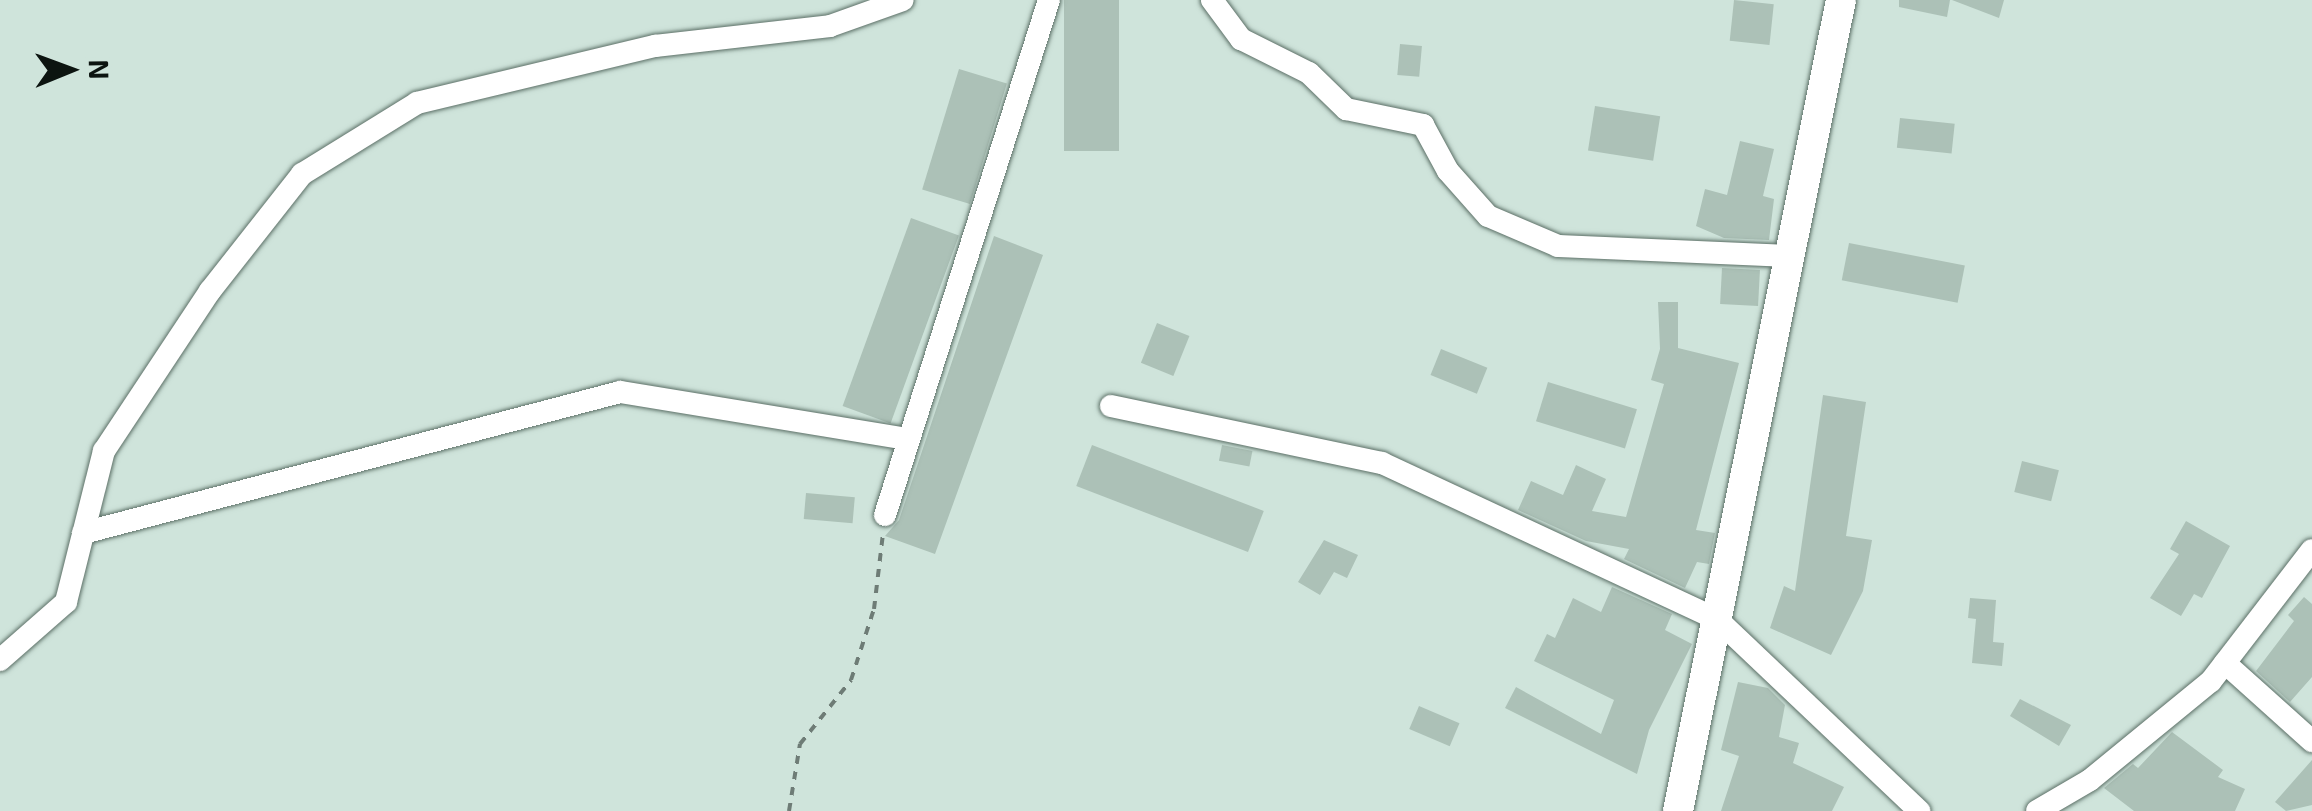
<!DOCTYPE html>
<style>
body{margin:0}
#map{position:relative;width:2312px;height:811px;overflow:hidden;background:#cfe4db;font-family:"Exo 2",sans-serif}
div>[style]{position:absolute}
.building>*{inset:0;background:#acc1b7;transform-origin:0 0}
.path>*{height:4px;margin-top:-2px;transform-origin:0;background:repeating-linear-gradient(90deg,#6e7c76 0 8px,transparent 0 16px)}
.roads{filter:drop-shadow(0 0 2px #5b6f66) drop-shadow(0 0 2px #5b6f66)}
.street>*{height:22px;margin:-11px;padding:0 11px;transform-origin:11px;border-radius:11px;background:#fff}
.secondary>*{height:30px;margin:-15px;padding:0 15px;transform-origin:15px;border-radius:15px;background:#fff}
span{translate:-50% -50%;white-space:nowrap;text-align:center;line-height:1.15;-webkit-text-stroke:9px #cfe4db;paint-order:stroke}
.north{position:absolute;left:20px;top:20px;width:100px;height:100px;-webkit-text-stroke:8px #cfe4db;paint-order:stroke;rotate:89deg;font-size:28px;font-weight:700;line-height:40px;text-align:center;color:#0c1410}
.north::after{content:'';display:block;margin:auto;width:35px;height:45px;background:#0c1410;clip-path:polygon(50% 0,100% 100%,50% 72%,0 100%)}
</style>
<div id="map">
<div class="building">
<div style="left:1064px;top:0;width:55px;height:151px"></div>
<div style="left:1734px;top:0;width:40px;height:41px;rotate:6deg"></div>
<div style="clip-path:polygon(1899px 0,1950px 0,1947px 17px,1899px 7px)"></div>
<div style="clip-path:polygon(1952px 0,2004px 0,1999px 18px)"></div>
<div style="left:1400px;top:44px;width:22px;height:31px;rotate:5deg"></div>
<div style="left:959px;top:69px;width:50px;height:126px;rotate:17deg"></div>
<div style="left:1595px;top:106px;width:66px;height:45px;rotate:9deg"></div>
<div style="left:1900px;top:118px;width:55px;height:30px;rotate:6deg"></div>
<div style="clip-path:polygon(1740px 141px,1774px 149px,1763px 196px,1774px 199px,1769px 240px,1724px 238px,1696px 226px,1705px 189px,1727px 195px)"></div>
<div style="left:911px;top:218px;width:51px;height:200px;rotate:20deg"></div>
<div style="clip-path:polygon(994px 236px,1043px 255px,935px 554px,885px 536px,899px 520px)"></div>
<div style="left:1849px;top:243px;width:118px;height:38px;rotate:11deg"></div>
<div style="left:1722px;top:268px;width:38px;height:36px;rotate:3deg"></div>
<div style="clip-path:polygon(1658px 302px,1678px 302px,1678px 348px,1739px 363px,1696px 530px,1715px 533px,1709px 564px,1697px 562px,1685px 588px,1624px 559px,1629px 549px,1586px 541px,1518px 510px,1531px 481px,1563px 495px,1576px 465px,1606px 479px,1592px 511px,1626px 517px,1664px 384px,1651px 380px,1660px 349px)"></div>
<div style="left:1157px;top:323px;width:35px;height:43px;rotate:22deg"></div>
<div style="left:1441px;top:349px;width:50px;height:28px;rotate:22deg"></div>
<div style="left:1548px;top:382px;width:93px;height:41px;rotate:17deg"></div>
<div style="clip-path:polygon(1823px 395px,1866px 402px,1846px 536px,1872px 540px,1863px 591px,1831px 655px,1770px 628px,1784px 586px,1795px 591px)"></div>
<div style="left:1092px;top:445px;width:184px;height:44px;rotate:21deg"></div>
<div style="left:1222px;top:445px;width:31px;height:16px;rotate:11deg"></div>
<div style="left:2022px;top:461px;width:38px;height:32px;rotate:14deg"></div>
<div style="left:806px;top:493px;width:49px;height:26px;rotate:5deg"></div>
<div style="clip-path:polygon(2186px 521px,2230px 546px,2202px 598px,2194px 594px,2181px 616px,2150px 598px,2179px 554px,2170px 549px)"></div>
<div style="clip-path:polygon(1324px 540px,1358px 555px,1347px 578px,1334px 572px,1320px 595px,1298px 582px)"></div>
<div style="clip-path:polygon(1612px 587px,1672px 614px,1665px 630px,1692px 644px,1649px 730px,1637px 774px,1505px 708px,1516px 687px,1601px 734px,1614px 700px,1534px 661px,1547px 634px,1555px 638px,1573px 598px,1601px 612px)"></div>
<div style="clip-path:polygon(2304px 597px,2312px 604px,2312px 677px,2290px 702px,2256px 671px,2294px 621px,2288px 615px)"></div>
<div style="clip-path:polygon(1970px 598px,1996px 600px,1993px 642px,2004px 643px,2002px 666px,1972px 663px,1976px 619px,1968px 618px)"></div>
<div style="clip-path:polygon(1738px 682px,1768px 688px,1785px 705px,1779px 737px,1799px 743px,1793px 763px,1844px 787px,1832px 811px,1721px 811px,1739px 756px,1721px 750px)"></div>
<div style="clip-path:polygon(2020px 699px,2071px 725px,2059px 746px,2010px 716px)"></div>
<div style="left:1419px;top:706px;width:44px;height:25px;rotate:23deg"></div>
<div style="clip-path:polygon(2172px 732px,2223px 770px,2218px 777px,2245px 789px,2235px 811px,2134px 811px,2104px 788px,2133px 764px,2138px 768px)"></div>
<div style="clip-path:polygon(2312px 760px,2312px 805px,2286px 811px,2275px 802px)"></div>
</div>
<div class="path">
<div style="left:789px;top:811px;width:68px;rotate:-80.7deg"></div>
<div style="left:800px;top:744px;width:82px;rotate:-51.4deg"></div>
<div style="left:851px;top:680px;width:75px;rotate:-72.1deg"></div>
<div style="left:874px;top:609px;width:76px;rotate:-83.2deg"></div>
</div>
<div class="roads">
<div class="street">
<div style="left:1212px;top:0;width:49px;rotate:53.4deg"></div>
<div style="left:1241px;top:39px;width:76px;rotate:26.6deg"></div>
<div style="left:1309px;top:73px;width:52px;rotate:44.2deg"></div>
<div style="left:1346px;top:109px;width:79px;rotate:11.7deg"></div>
<div style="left:1423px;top:125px;width:52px;rotate:61.5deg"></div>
<div style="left:1448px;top:171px;width:60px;rotate:48.4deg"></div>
<div style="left:1488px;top:216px;width:76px;rotate:23.2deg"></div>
<div style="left:1558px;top:246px;width:232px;rotate:2.5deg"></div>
<div style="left:1111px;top:406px;width:277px;rotate:11.9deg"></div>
<div style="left:1382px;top:463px;width:370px;rotate:25deg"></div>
<div style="left:1717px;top:619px;width:279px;rotate:43.5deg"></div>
<div style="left:885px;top:515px;width:540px;rotate:-72.34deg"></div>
<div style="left:83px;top:533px;width:555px;rotate:-14.71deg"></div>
<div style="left:620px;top:392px;width:290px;rotate:9.3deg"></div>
<div style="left:0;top:660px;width:88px;rotate:-41.3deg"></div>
<div style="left:66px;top:602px;width:156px;rotate:-75.9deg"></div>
<div style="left:104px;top:451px;width:192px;rotate:-56.5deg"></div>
<div style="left:210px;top:291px;width:149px;rotate:-51.8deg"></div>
<div style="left:302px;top:174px;width:135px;rotate:-31.7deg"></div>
<div style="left:417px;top:103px;width:245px;rotate:-13.5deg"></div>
<div style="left:655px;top:46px;width:176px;rotate:-6.5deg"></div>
<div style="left:830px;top:26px;width:77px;rotate:-19.6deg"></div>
<div style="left:2225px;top:663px;width:117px;rotate:41.9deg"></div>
<div style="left:2037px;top:811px;width:61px;rotate:-30.3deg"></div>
<div style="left:2090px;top:780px;width:156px;rotate:-39.3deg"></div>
<div style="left:2211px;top:681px;width:165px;rotate:-52.4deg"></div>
</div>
<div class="secondary">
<div style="left:1678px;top:811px;width:827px;rotate:-78.64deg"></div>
</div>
</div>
<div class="north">N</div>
</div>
